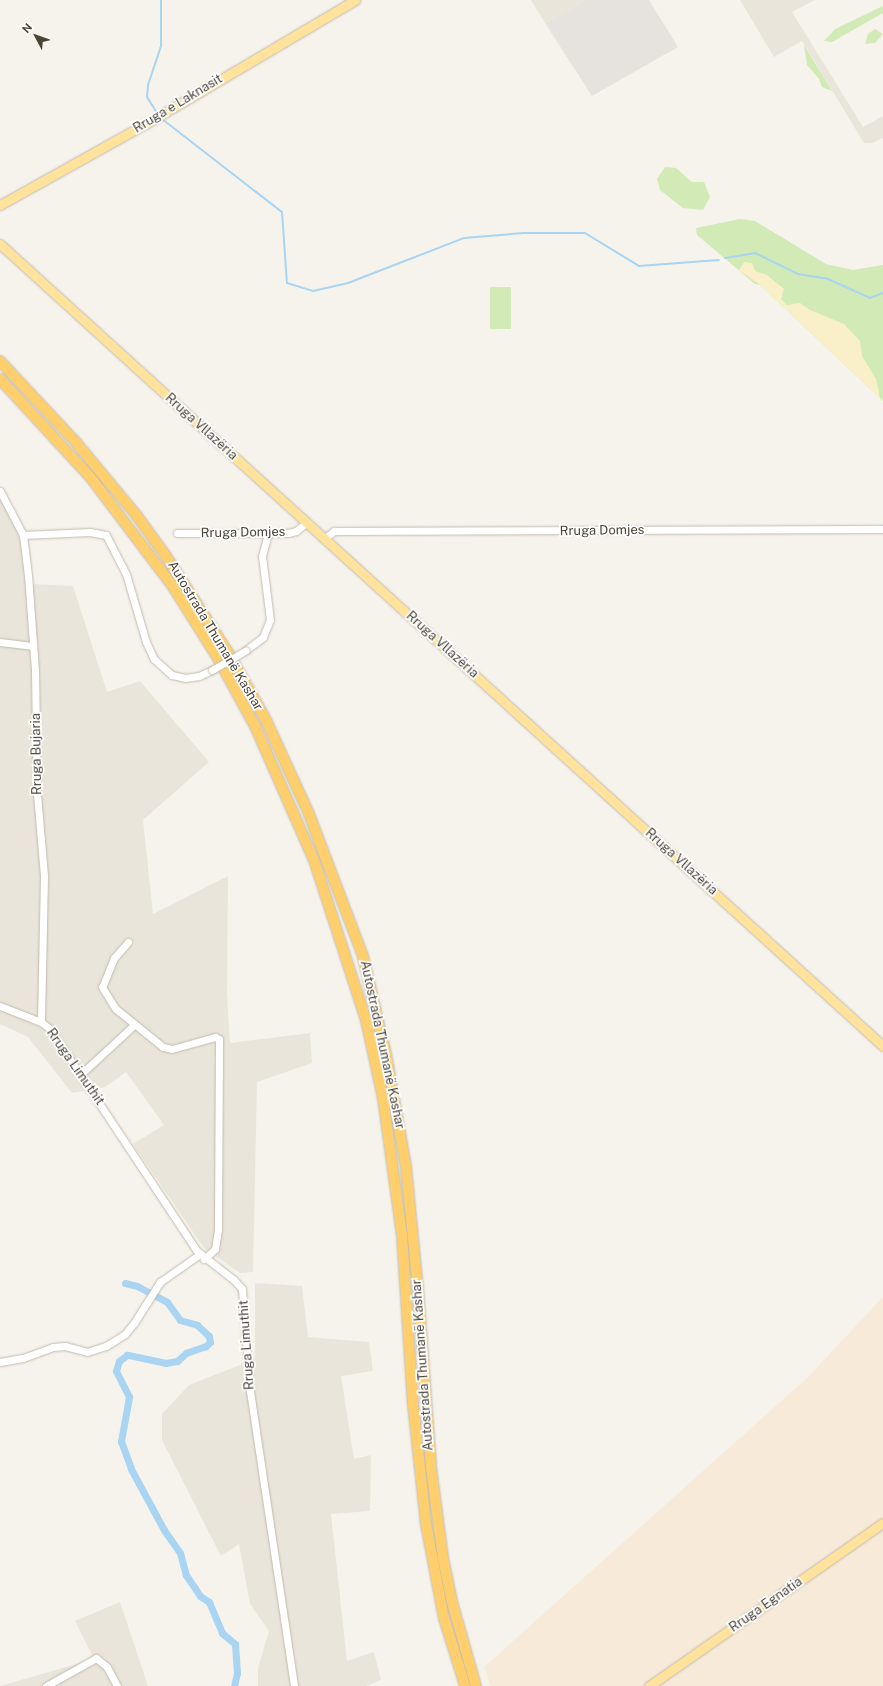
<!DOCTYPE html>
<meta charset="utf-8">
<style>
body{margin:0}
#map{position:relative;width:883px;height:1686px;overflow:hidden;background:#f6f3ec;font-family:"Public Sans",sans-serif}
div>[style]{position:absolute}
.residential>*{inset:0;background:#eae5da}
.commercial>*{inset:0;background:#f7ead8}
.industrial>*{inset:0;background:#e6e2dd}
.green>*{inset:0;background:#d2eab5;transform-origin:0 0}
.sand>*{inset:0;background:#f9efc9}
.stream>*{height:2px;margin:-1px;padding:0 1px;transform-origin:1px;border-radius:1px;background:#a9d4f2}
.canal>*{height:7px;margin:-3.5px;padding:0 3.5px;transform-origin:3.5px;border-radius:3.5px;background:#a9d4f2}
.roads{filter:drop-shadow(0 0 1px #c2bbae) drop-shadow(0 0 1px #c2bbae)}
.minor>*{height:7px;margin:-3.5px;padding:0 3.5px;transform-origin:3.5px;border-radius:3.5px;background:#fff}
.major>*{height:9px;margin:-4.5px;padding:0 4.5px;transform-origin:4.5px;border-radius:4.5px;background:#ffe39c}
.highway>*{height:10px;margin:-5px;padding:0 5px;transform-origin:5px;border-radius:5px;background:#ffcf6e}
.bridges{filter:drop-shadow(0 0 1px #c2bbae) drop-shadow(0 0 1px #c2bbae)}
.minor-bridge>*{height:7px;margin:-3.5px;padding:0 3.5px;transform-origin:3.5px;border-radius:3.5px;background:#fff}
span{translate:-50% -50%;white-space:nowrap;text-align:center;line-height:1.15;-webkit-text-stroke:3.5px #fff;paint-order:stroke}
.street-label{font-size:13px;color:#4b4439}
.north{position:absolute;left:16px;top:16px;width:40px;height:40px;-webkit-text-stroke:3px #fff;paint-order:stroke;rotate:311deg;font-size:11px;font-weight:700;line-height:16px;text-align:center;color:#4b4439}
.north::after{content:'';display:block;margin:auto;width:14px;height:18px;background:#4b4439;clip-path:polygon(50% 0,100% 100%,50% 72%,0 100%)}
</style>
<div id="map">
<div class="residential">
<div style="clip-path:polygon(531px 0,587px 0,545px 23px)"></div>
<div style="clip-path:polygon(740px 0,815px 0,792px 12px,863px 127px,883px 116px,883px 138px,872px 143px,864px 143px,802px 41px,774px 57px)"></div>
<div style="clip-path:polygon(0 497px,25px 538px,31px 584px,73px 586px,107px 692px,140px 681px,209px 762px,143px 820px,153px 914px,228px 876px,227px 993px,230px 1043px,310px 1033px,312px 1063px,257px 1082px,253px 1272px,240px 1273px,204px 1248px,133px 1144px,164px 1125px,126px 1072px,105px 1087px,72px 1093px,28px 1037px,0 1024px)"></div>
<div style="clip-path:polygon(255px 1283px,302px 1286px,308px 1337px,369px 1342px,373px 1371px,341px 1376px,354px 1459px,371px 1455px,370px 1511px,331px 1514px,347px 1661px,374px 1652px,381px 1680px,366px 1686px,258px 1686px,258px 1668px,269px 1631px,250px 1604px,239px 1544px,221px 1556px,162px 1440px,162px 1414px,189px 1385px,255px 1359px)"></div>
<div style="clip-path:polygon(120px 1602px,148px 1686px,0 1686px,94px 1659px,75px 1621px)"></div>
</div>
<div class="commercial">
<div style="clip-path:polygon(883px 1297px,883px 1686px,491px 1686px,484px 1667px,808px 1377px)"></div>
</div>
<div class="industrial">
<div style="clip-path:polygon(587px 0,649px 0,678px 47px,592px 96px,545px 23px)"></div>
</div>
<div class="green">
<div style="clip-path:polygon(883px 6px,883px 13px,832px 42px,824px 41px,835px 29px)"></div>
<div style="clip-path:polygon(875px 29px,883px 34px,875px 43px,865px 44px,868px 34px)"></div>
<div style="clip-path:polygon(804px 45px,832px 91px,822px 87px,819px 79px,807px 65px)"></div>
<div style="clip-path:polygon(665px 167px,676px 168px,692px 182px,704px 182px,710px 197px,703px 210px,683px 208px,660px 190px,657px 179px)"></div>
<div style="clip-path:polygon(740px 219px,755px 221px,826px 264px,853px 270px,883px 265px,883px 401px,760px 285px,755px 284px,697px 235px,696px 228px)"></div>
<div style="left:490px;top:287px;width:21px;height:42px"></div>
</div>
<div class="sand">
<div style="clip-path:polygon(744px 262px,752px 263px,755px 271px,767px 275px,784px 289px,781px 299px,787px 305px,800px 303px,810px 310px,844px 324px,860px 341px,862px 356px,876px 379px,880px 398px,760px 285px,739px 270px)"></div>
</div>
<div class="stream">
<div style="left:157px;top:113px;width:19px;rotate:-122deg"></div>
<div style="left:147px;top:97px;width:12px;rotate:-85deg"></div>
<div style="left:148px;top:85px;width:41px;rotate:-71.6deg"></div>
<div style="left:161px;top:46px;width:46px;rotate:-90deg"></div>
<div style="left:162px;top:119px;width:152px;rotate:37.8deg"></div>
<div style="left:282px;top:212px;width:71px;rotate:86deg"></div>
<div style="left:287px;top:283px;width:27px;rotate:17deg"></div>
<div style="left:313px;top:291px;width:36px;rotate:-13deg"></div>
<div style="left:348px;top:283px;width:124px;rotate:-21.2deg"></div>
<div style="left:464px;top:238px;width:60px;rotate:-4.8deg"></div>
<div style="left:524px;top:233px;width:61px"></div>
<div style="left:585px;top:233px;width:63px;rotate:31.4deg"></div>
<div style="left:639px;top:266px;width:80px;rotate:-4.3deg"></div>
<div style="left:725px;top:258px;width:30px;rotate:-9deg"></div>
<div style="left:755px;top:253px;width:48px;rotate:26deg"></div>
<div style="left:798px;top:274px;width:30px;rotate:9deg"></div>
<div style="left:828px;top:279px;width:46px;rotate:24.3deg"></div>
<div style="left:870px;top:298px;width:14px;rotate:-21deg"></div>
</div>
<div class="canal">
<div style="left:125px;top:1283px;width:12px;rotate:14deg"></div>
<div style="left:137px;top:1286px;width:34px;rotate:28deg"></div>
<div style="left:167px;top:1302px;width:22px;rotate:54deg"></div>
<div style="left:180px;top:1320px;width:18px;rotate:16deg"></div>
<div style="left:197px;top:1325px;width:16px;rotate:43deg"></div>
<div style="left:209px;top:1336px;width:6px;rotate:81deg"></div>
<div style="left:210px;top:1342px;width:6px;rotate:135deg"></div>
<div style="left:206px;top:1346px;width:21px;rotate:161deg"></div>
<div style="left:186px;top:1353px;width:12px;rotate:138deg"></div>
<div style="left:177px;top:1361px;width:11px;rotate:170deg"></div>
<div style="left:166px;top:1363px;width:40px;rotate:-168deg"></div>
<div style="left:127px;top:1355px;width:10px;rotate:143deg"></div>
<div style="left:119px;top:1361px;width:10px;rotate:107deg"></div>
<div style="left:116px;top:1371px;width:29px;rotate:63deg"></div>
<div style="left:129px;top:1397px;width:45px;rotate:100.3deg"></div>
<div style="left:121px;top:1441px;width:30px;rotate:70deg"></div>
<div style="left:131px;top:1469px;width:69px;rotate:61.6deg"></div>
<div style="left:164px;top:1530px;width:28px;rotate:55deg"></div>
<div style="left:180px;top:1553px;width:23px;rotate:75deg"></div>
<div style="left:186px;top:1575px;width:25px;rotate:56deg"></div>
<div style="left:200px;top:1596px;width:11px;rotate:34deg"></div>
<div style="left:209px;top:1602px;width:34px;rotate:67deg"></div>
<div style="left:222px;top:1633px;width:17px;rotate:40deg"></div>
<div style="left:235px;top:1644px;width:29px;rotate:86deg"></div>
<div style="left:237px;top:1673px;width:13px;rotate:103deg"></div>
</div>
<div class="roads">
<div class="minor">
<div style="left:0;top:491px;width:50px;rotate:62.4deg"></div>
<div style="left:23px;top:535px;width:40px;rotate:82.9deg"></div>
<div style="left:28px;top:575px;width:95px;rotate:85.8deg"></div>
<div style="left:35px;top:670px;width:124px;rotate:89.1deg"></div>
<div style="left:37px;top:794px;width:82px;rotate:85.1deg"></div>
<div style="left:44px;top:876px;width:146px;rotate:91.2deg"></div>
<div style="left:177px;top:533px;width:111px"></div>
<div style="left:288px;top:533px;width:8px;rotate:-14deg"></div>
<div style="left:296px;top:531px;width:13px;rotate:-39deg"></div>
<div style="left:23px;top:535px;width:67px;rotate:-2.6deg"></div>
<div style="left:90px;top:532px;width:16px;rotate:11deg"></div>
<div style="left:106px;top:535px;width:44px;rotate:62.9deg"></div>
<div style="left:126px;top:574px;width:71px;rotate:73.6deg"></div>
<div style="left:146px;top:642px;width:19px;rotate:65deg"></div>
<div style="left:154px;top:659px;width:24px;rotate:42deg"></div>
<div style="left:172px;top:675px;width:13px;rotate:13deg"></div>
<div style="left:185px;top:678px;width:14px;rotate:-8deg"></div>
<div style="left:199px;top:676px;width:14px;rotate:-25deg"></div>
<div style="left:324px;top:539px;width:13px;rotate:-39deg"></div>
<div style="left:334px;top:531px;width:549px;rotate:-0.21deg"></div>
<div style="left:0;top:642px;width:32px;rotate:7deg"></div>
<div style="left:246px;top:650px;width:21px;rotate:-37deg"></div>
<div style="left:263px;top:637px;width:18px;rotate:-68deg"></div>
<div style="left:270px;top:620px;width:64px;rotate:-97.1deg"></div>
<div style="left:262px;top:556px;width:23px;rotate:-75deg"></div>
<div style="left:128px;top:942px;width:21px;rotate:131deg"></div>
<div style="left:114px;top:958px;width:31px;rotate:112deg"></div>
<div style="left:102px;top:987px;width:26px;rotate:58deg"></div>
<div style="left:116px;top:1009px;width:60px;rotate:39deg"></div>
<div style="left:163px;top:1047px;width:9px;rotate:13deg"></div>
<div style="left:172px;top:1049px;width:45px;rotate:-15.6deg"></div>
<div style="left:215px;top:1037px;width:4px;rotate:27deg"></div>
<div style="left:219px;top:1039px;width:191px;rotate:90.3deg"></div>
<div style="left:218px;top:1230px;width:19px;rotate:99deg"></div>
<div style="left:215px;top:1249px;width:15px;rotate:138deg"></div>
<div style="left:0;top:1006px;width:44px;rotate:21.3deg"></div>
<div style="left:41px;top:1022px;width:11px;rotate:38deg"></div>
<div style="left:50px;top:1029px;width:266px;rotate:56.5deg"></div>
<div style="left:197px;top:1251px;width:47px;rotate:38.1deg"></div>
<div style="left:234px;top:1280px;width:12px;rotate:48deg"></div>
<div style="left:242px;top:1289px;width:102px;rotate:85.5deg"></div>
<div style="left:250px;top:1391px;width:298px;rotate:81.5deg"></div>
<div style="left:81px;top:1074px;width:72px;rotate:-42.8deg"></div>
<div style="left:0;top:1362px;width:23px;rotate:-10deg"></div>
<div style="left:23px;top:1358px;width:32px;rotate:-20deg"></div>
<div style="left:53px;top:1347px;width:12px;rotate:-5deg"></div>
<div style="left:65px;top:1346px;width:23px;rotate:15deg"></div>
<div style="left:87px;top:1352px;width:20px;rotate:-18deg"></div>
<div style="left:106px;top:1346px;width:22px;rotate:-32deg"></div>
<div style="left:125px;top:1334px;width:14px;rotate:-51deg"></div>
<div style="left:134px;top:1323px;width:49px;rotate:-57.6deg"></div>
<div style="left:160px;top:1282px;width:49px;rotate:-35deg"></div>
<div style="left:46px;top:1686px;width:57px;rotate:-29.2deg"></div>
<div style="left:96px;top:1658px;width:14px;rotate:39deg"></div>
<div style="left:107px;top:1667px;width:21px;rotate:62deg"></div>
</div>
<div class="major">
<div style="left:0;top:205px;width:168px;rotate:-29.2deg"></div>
<div style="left:147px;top:123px;width:242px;rotate:-30.6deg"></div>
<div style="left:0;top:244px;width:1193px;rotate:42.25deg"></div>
<div style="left:649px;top:1686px;width:285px;rotate:-34.9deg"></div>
</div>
<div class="highway">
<div style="left:0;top:361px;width:108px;rotate:46.9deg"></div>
<div style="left:74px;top:440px;width:99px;rotate:50.3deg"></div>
<div style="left:137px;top:516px;width:49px;rotate:54.1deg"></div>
<div style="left:166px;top:556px;width:117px;rotate:57.3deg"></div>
<div style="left:229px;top:654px;width:76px;rotate:60.7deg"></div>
<div style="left:266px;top:720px;width:103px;rotate:65.4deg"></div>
<div style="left:309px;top:814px;width:152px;rotate:69.2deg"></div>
<div style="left:363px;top:956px;width:106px;rotate:76.9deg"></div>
<div style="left:387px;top:1059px;width:110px;rotate:80deg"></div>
<div style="left:406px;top:1167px;width:123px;rotate:84.4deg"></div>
<div style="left:418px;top:1289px;width:179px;rotate:85.8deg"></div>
<div style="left:431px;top:1468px;width:91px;rotate:82.4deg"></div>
<div style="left:443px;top:1558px;width:45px;rotate:78.4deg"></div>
<div style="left:452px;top:1602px;width:87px;rotate:74.1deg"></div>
<div style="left:0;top:379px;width:134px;rotate:47.4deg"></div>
<div style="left:91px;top:478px;width:134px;rotate:52.9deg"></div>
<div style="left:172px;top:585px;width:89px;rotate:57.9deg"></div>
<div style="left:219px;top:660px;width:75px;rotate:61.4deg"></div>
<div style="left:255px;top:726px;width:150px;rotate:66.3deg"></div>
<div style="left:315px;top:863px;width:165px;rotate:72deg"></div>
<div style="left:366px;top:1020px;width:80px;rotate:77.7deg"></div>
<div style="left:383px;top:1098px;width:138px;rotate:82.1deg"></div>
<div style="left:402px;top:1235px;width:169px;rotate:86.3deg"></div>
<div style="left:413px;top:1404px;width:121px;rotate:83.8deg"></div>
<div style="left:426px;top:1524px;width:96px;rotate:79.2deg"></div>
<div style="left:444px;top:1618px;width:71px;rotate:72.8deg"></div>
</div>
</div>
<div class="bridges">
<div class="minor-bridge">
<div style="left:212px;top:670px;width:39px;rotate:-30deg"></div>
</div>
</div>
<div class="street-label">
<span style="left:178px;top:104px;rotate:-31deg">Rruga e Laknasit</span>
<span style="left:201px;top:427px;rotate:42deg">Rruga Vllazëria</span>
<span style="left:602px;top:531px;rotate:-1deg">Rruga Domjes</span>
<span style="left:243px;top:533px;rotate:-1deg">Rruga Domjes</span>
<span style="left:215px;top:636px;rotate:59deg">Autostrada Thumanë Kashar</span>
<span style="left:442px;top:645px;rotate:42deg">Rruga Vllazëria</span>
<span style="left:37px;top:754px;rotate:-91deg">Rruga Bujaria</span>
<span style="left:681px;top:862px;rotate:42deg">Rruga Vllazëria</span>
<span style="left:382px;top:1045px;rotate:78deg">Autostrada Thumanë Kashar</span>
<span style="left:75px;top:1067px;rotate:55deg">Rruga Limuthit</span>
<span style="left:247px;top:1345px;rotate:-94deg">Rruga Limuthit</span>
<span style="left:423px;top:1365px;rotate:-94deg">Autostrada Thumanë Kashar</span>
<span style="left:766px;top:1605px;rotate:-35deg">Rruga Egnatia</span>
</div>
<div class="north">N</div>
</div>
